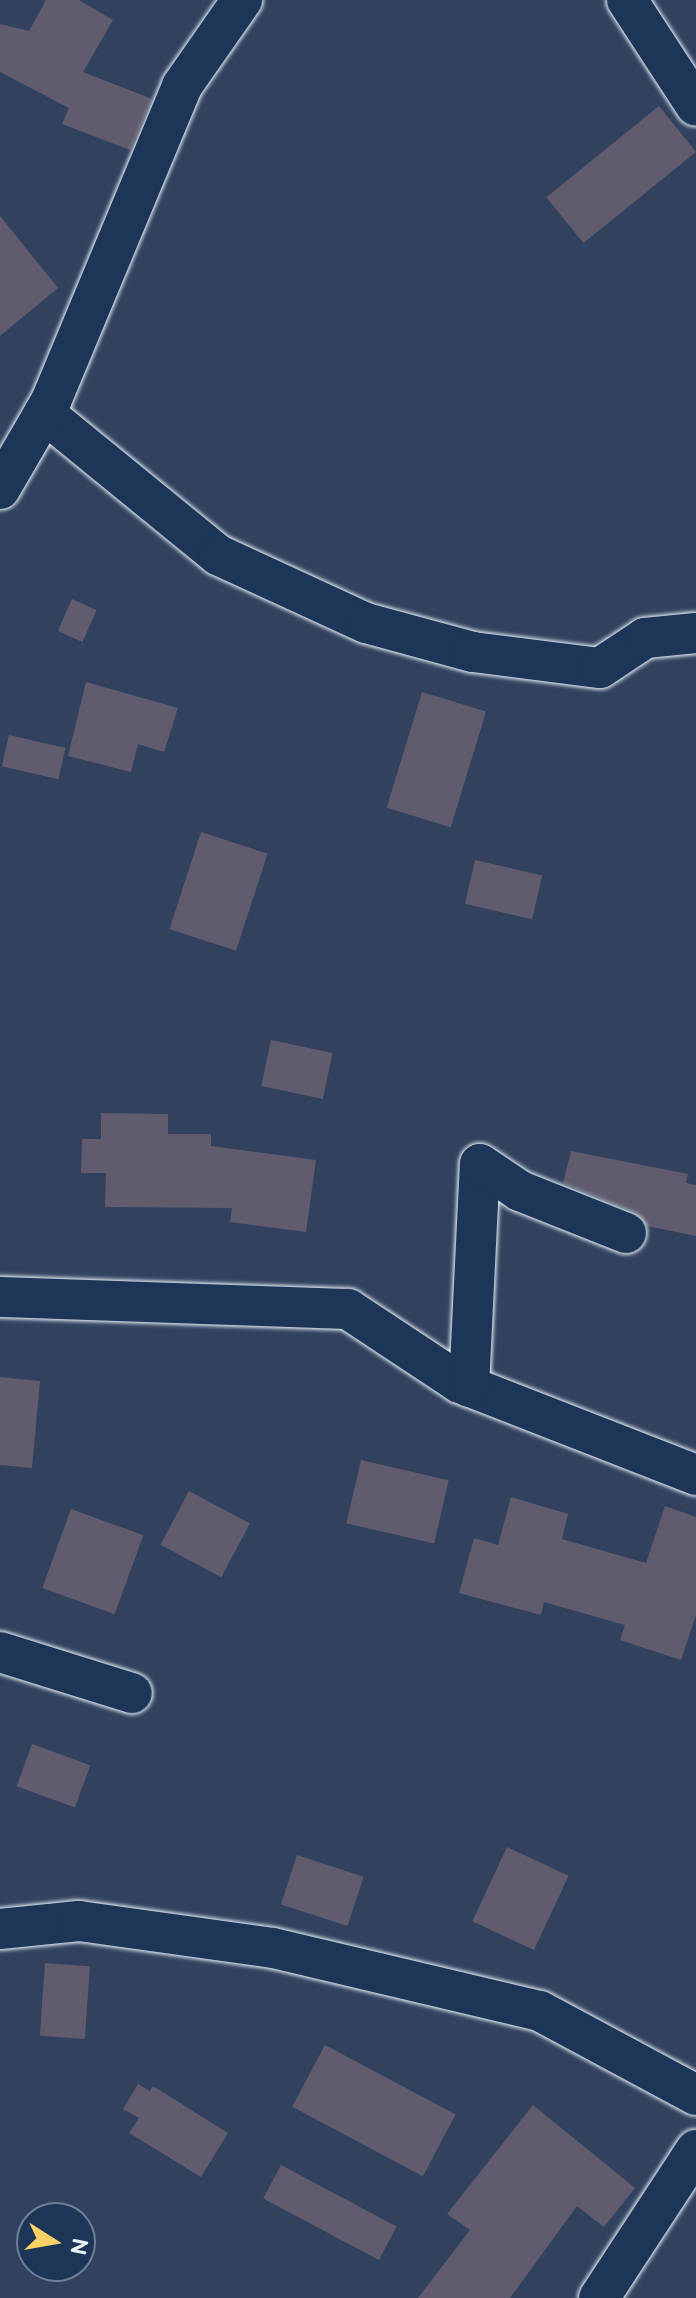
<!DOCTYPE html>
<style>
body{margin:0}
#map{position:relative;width:696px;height:2298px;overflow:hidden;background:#31415e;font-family:"Balsamiq Sans",sans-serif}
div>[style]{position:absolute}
.building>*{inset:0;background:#605c6e;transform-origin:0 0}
.roads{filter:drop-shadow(0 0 2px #e8f1f8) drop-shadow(0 0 2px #e8f1f8)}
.street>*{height:40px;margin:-20px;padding:0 20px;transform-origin:20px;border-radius:20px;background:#1d3557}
span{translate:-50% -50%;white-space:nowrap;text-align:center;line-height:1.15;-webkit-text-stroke:6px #1d3557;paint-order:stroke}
.north{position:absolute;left:16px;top:2202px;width:80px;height:80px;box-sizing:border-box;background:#1d3557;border:2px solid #6e8097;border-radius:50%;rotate:101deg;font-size:22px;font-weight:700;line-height:32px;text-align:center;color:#e8f1f8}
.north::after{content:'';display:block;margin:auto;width:28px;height:36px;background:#ffd166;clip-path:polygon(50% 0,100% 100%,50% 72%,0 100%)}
</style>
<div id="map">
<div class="building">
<div style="clip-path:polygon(46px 0,79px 0,113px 20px,83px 72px,152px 99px,130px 150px,62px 124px,69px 108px,0 72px,0 24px,29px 31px)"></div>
<div style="left:659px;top:106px;width:59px;height:145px;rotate:51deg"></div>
<div style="clip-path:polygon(0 216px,58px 288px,0 336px)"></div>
<div style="left:72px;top:599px;width:27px;height:35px;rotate:24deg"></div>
<div style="clip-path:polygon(86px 682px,178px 708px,164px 752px,138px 744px,131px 772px,68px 756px)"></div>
<div style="left:422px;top:692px;width:67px;height:121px;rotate:17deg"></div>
<div style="left:9px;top:735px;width:58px;height:32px;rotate:13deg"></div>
<div style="left:201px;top:832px;width:70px;height:102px;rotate:18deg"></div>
<div style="left:475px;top:860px;width:69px;height:45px;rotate:13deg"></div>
<div style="left:271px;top:1040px;width:63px;height:47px;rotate:12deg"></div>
<div style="clip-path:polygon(101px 1113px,168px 1114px,168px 1134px,211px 1134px,211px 1146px,316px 1160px,306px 1232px,230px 1222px,232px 1208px,105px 1207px,106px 1173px,81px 1173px,82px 1139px,101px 1139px)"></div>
<div style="clip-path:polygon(571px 1151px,688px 1174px,686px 1183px,696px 1185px,696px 1236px,647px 1226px,634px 1212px,563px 1183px)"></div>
<div style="clip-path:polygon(0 1377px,40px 1381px,32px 1468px,0 1465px)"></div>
<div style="left:361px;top:1460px;width:90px;height:65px;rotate:13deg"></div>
<div style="left:189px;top:1491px;width:69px;height:61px;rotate:28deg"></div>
<div style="clip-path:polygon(511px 1497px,568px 1514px,562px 1539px,646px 1563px,665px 1506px,696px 1517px,696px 1615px,681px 1660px,620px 1640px,625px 1625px,544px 1602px,541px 1615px,459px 1593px,474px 1538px,498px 1545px)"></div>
<div style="left:71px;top:1509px;width:77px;height:84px;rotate:20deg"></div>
<div style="left:32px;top:1744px;width:62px;height:45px;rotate:20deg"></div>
<div style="left:507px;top:1847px;width:68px;height:82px;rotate:25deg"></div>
<div style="left:297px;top:1855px;width:70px;height:52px;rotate:18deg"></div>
<div style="left:45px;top:1963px;width:45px;height:73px;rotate:4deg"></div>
<div style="left:325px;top:2045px;width:148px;height:70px;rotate:28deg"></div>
<div style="clip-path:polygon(138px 2084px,150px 2091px,153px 2086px,228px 2133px,201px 2177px,129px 2133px,139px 2118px,123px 2109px)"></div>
<div style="clip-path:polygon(533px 2105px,635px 2188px,604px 2227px,577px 2206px,510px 2298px,418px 2298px,470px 2230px,447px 2214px)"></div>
<div style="left:281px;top:2165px;width:131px;height:38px;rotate:28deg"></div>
</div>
<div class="roads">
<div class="street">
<div style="left:627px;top:0;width:126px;rotate:56.9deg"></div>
<div style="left:44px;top:413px;width:225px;rotate:39.2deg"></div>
<div style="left:218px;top:555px;width:163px;rotate:24.7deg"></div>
<div style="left:366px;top:623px;width:111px;rotate:15.2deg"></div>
<div style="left:473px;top:652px;width:128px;rotate:7.2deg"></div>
<div style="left:600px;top:668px;width:54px;rotate:-33.7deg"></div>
<div style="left:645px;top:638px;width:51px;rotate:-5.6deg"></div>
<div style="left:0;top:489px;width:102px;rotate:-59.9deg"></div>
<div style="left:51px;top:401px;width:341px;rotate:-67.4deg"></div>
<div style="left:182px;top:86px;width:105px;rotate:-55.1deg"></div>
<div style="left:0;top:1297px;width:348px;rotate:2deg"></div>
<div style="left:348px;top:1309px;width:134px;rotate:33.5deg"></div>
<div style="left:460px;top:1383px;width:253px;rotate:21.3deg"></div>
<div style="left:469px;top:1387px;width:223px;rotate:-87.2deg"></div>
<div style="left:480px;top:1164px;width:48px;rotate:34deg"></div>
<div style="left:520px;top:1191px;width:114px;rotate:21.6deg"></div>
<div style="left:0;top:1652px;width:138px;rotate:17.3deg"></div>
<div style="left:0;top:1929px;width:79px;rotate:-5.8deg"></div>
<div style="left:79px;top:1921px;width:196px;rotate:7.9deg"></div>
<div style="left:273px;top:1948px;width:274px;rotate:13.3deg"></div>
<div style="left:540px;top:2011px;width:177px;rotate:28.3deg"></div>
<div style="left:599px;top:2298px;width:177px;rotate:-56.8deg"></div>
</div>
</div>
<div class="north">N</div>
</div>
